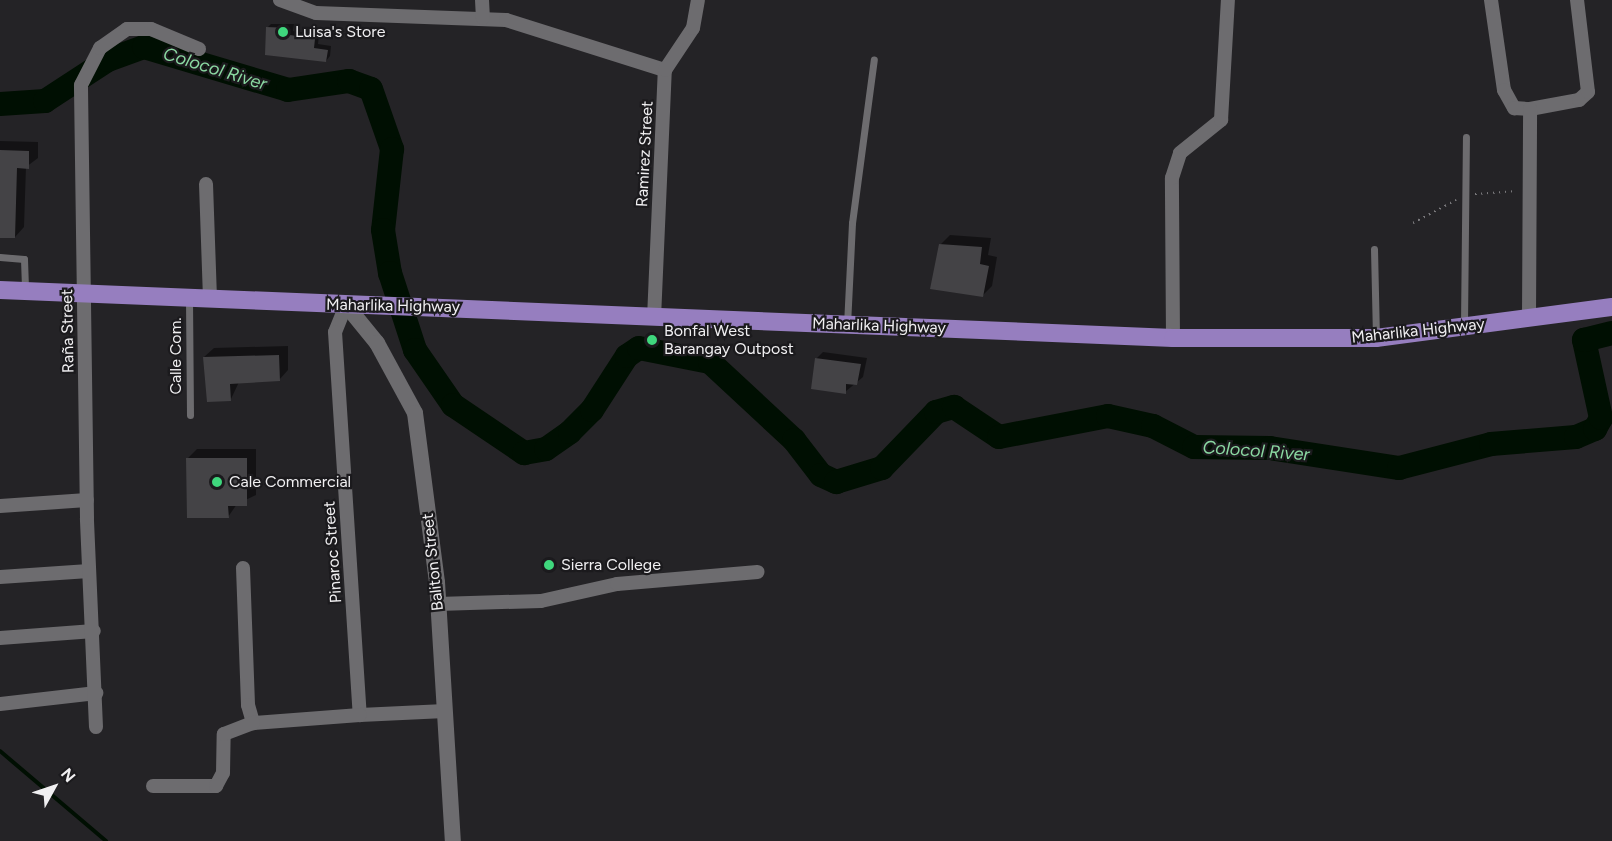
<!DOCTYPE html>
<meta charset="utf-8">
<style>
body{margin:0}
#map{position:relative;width:1612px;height:841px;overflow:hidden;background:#242326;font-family:Figtree,sans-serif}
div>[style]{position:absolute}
.shadow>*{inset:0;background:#0007}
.stream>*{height:4px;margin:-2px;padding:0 2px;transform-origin:2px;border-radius:2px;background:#000f02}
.river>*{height:24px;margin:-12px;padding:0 12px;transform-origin:12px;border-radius:12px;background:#000f02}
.building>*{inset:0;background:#444346}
.path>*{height:2px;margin-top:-1px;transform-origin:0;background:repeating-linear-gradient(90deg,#7a797c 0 1.5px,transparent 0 6px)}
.service>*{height:7px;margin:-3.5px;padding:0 3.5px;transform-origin:3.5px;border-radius:3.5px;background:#6d6c6f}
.minor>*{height:14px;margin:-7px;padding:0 7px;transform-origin:7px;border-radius:7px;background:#6d6c6f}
.tertiary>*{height:16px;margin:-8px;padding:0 8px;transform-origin:8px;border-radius:8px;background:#6d6c6f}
.primary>*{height:18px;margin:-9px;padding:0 9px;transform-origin:9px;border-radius:9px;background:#967ebf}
.dots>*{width:16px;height:16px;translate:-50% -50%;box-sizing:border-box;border:3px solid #1b1a1d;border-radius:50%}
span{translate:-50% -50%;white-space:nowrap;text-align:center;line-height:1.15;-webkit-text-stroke:4.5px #1b1a1d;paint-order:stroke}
.poi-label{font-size:16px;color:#f0eff1}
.left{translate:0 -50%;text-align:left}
.street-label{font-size:16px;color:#f0eff1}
.water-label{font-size:18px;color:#8bd9a2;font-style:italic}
.north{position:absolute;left:24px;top:757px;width:60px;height:60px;-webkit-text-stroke:4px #1b1a1d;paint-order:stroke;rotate:50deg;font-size:16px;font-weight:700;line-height:24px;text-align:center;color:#f0eff1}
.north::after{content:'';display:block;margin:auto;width:21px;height:27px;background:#f0eff1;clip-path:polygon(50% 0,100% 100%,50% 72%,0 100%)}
</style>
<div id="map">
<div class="shadow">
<div style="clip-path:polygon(271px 24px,294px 24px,293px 31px,319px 35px,318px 44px,331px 46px,330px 56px,326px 61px,267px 28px)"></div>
<div style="clip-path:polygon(0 141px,38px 142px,38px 158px,26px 167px,24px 227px,15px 237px,0 236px)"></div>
<div style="clip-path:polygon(950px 235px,991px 238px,988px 255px,997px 257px,992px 286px,983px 295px,940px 245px)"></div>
<div style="clip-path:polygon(288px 346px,288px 370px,279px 380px,239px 382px,231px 399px,204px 357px,214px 348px)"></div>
<div style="clip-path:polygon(823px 352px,867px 358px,863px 377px,845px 392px,816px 359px)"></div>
<div style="clip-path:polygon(197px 449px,256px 449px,256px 495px,237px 504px,228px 517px,188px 458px)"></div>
</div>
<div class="stream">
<div style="left:0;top:751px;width:139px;rotate:40.3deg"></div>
</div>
<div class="river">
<div style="left:0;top:104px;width:45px;rotate:-3.8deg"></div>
<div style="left:45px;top:101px;width:75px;rotate:-33.1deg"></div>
<div style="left:108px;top:60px;width:38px;rotate:-20deg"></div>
<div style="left:144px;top:47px;width:150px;rotate:16.6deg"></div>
<div style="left:288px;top:90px;width:62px;rotate:-8.4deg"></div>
<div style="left:349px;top:81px;width:23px;rotate:20deg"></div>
<div style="left:371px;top:89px;width:64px;rotate:70.7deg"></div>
<div style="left:392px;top:149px;width:81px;rotate:96.3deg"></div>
<div style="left:383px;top:230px;width:44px;rotate:80.8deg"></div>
<div style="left:390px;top:273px;width:81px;rotate:72deg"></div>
<div style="left:415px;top:350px;width:67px;rotate:55.4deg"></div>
<div style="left:453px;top:405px;width:86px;rotate:34.1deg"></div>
<div style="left:524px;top:453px;width:22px;rotate:-10deg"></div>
<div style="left:546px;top:449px;width:29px;rotate:-35deg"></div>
<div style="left:570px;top:432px;width:31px;rotate:-45deg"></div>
<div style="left:592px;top:410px;width:64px;rotate:-57.1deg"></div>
<div style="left:627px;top:356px;width:14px;rotate:-34deg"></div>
<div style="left:639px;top:348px;width:72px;rotate:11.2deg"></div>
<div style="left:710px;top:362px;width:115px;rotate:42.9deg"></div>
<div style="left:794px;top:440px;width:44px;rotate:52.4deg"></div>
<div style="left:821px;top:475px;width:17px;rotate:25deg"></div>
<div style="left:836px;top:482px;width:48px;rotate:-16.9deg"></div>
<div style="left:882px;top:468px;width:78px;rotate:-46deg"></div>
<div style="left:936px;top:412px;width:19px;rotate:-16deg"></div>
<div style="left:954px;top:407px;width:54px;rotate:33.7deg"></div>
<div style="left:999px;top:437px;width:111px;rotate:-10.9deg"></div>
<div style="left:1108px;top:416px;width:46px;rotate:12.5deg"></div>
<div style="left:1153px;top:426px;width:46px;rotate:27.1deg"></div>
<div style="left:1194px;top:447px;width:76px;rotate:0.8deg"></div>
<div style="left:1270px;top:448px;width:131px;rotate:8.8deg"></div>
<div style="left:1399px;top:468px;width:95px;rotate:-14.6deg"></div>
<div style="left:1491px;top:444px;width:85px;rotate:-4.7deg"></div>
<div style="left:1576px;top:437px;width:21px;rotate:-23deg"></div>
<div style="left:1595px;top:429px;width:13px;rotate:-61deg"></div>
<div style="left:1601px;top:418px;width:80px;rotate:-102.3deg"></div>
<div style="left:1584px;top:340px;width:29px;rotate:-14deg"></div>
</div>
<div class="building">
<div style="clip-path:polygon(266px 27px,290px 28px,290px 35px,315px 39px,314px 48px,328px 50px,326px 62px,265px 55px)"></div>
<div style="clip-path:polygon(0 150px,29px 151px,29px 169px,17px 168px,15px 238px,0 238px)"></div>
<div style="clip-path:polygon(939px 244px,982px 247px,980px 264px,989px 266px,983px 297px,930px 289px)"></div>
<div style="clip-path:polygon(279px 355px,280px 381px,230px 384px,231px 401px,207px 402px,203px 357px)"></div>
<div style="clip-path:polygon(815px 358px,861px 364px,857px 385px,846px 384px,846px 394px,811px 389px)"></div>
<div style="clip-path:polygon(186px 458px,247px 458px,247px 506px,228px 506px,229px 518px,187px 518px)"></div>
</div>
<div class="path">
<div style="left:1475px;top:194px;width:42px;rotate:-4.1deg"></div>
<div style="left:1413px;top:223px;width:49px;rotate:-28.1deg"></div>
</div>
<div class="service">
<div style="left:1374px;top:249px;width:87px;rotate:88.7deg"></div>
<div style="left:0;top:257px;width:24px;rotate:5deg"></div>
<div style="left:24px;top:259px;width:31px;rotate:88deg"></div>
<div style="left:189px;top:300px;width:115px;rotate:89.5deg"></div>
<div style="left:1464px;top:324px;width:187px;rotate:-89.4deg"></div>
<div style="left:847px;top:325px;width:102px;rotate:-87.2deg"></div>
<div style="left:852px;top:223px;width:165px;rotate:-82.4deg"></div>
</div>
<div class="minor">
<div style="left:280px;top:0;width:38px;rotate:20deg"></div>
<div style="left:316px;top:13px;width:190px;rotate:2.1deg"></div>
<div style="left:506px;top:20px;width:167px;rotate:17.5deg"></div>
<div style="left:482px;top:0;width:18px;rotate:87deg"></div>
<div style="left:1491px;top:0;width:91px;rotate:81.8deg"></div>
<div style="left:1504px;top:90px;width:21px;rotate:61deg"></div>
<div style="left:1514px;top:108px;width:16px;rotate:4deg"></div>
<div style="left:1530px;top:109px;width:50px;rotate:-10.4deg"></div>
<div style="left:1579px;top:100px;width:12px;rotate:-42deg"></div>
<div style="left:1588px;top:92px;width:93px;rotate:-96.8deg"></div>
<div style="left:206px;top:184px;width:115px;rotate:88deg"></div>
<div style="left:346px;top:305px;width:29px;rotate:112deg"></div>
<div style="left:335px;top:332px;width:384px;rotate:86.3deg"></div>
<div style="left:360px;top:715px;width:85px;rotate:-2.7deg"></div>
<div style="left:654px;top:318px;width:248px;rotate:-87.5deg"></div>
<div style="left:665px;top:70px;width:50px;rotate:-56.3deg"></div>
<div style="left:693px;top:28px;width:28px;rotate:-80deg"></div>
<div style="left:1529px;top:318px;width:209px;rotate:-89.7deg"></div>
<div style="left:1173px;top:338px;width:160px;rotate:-90.4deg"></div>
<div style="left:1172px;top:178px;width:26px;rotate:-72deg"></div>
<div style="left:1180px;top:153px;width:53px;rotate:-38.8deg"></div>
<div style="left:1221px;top:120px;width:120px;rotate:-86.7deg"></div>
<div style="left:0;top:506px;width:87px;rotate:-3.9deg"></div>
<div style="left:243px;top:568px;width:137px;rotate:87.9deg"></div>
<div style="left:248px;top:705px;width:19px;rotate:74deg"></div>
<div style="left:253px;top:723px;width:107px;rotate:-4.3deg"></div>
<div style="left:0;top:577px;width:89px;rotate:-3.9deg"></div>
<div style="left:438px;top:604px;width:103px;rotate:-1.7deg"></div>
<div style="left:541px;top:601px;width:78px;rotate:-12.6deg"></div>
<div style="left:617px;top:584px;width:141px;rotate:-4.9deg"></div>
<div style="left:0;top:638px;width:94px;rotate:-4.3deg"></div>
<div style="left:0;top:704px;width:97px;rotate:-6.5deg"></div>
<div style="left:96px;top:727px;width:209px;rotate:-92.5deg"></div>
<div style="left:87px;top:518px;width:433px;rotate:-90.8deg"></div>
<div style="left:81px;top:85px;width:42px;rotate:-62.8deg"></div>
<div style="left:100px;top:48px;width:33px;rotate:-35deg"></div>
<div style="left:127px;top:29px;width:24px"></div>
<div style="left:151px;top:29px;width:52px;rotate:22.6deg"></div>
<div style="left:153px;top:786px;width:63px"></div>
<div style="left:216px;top:786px;width:15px;rotate:-62deg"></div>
<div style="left:223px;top:773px;width:39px;rotate:-89deg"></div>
<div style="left:224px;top:734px;width:31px;rotate:-21deg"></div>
</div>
<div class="tertiary">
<div style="left:346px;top:305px;width:49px;rotate:50.8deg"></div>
<div style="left:377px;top:343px;width:80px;rotate:61.5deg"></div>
<div style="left:415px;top:413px;width:170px;rotate:82.6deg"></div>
<div style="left:437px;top:582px;width:259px;rotate:86.5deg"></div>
</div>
<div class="primary">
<div style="left:0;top:290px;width:1174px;rotate:2.34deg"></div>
<div style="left:1173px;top:338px;width:203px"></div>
<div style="left:1376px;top:338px;width:238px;rotate:-7.5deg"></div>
</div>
<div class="dots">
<div style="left:283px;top:32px;background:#3fd77d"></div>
<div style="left:652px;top:340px;background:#3fd77d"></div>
<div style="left:217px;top:482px;background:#3fd77d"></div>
<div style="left:549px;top:565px;background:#3fd77d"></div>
</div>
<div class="poi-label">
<span class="left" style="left:295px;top:32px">Luisa's Store</span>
<span class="left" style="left:664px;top:340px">Bonfal West<br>Barangay Outpost</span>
<span class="left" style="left:229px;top:482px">Cale Commercial</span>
<span class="left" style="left:561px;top:565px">Sierra College</span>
</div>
<div class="street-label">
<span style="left:645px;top:154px;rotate:-87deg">Ramirez Street</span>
<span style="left:393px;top:306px;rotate:1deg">Maharlika Highway</span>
<span style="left:879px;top:326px;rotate:2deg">Maharlika Highway</span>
<span style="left:68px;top:331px;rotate:-91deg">Raña Street</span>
<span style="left:1418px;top:331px;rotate:-6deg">Maharlika Highway</span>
<span style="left:176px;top:356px;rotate:-90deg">Calle Com.</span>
<span style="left:333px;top:552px;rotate:-94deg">Pinaroc Street</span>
<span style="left:433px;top:562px;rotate:-96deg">Baliton Street</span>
</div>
<div class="water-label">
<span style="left:215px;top:69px;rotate:17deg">Colocol River</span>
<span style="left:1256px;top:451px;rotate:4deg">Colocol River</span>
</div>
<div class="north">N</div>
</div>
